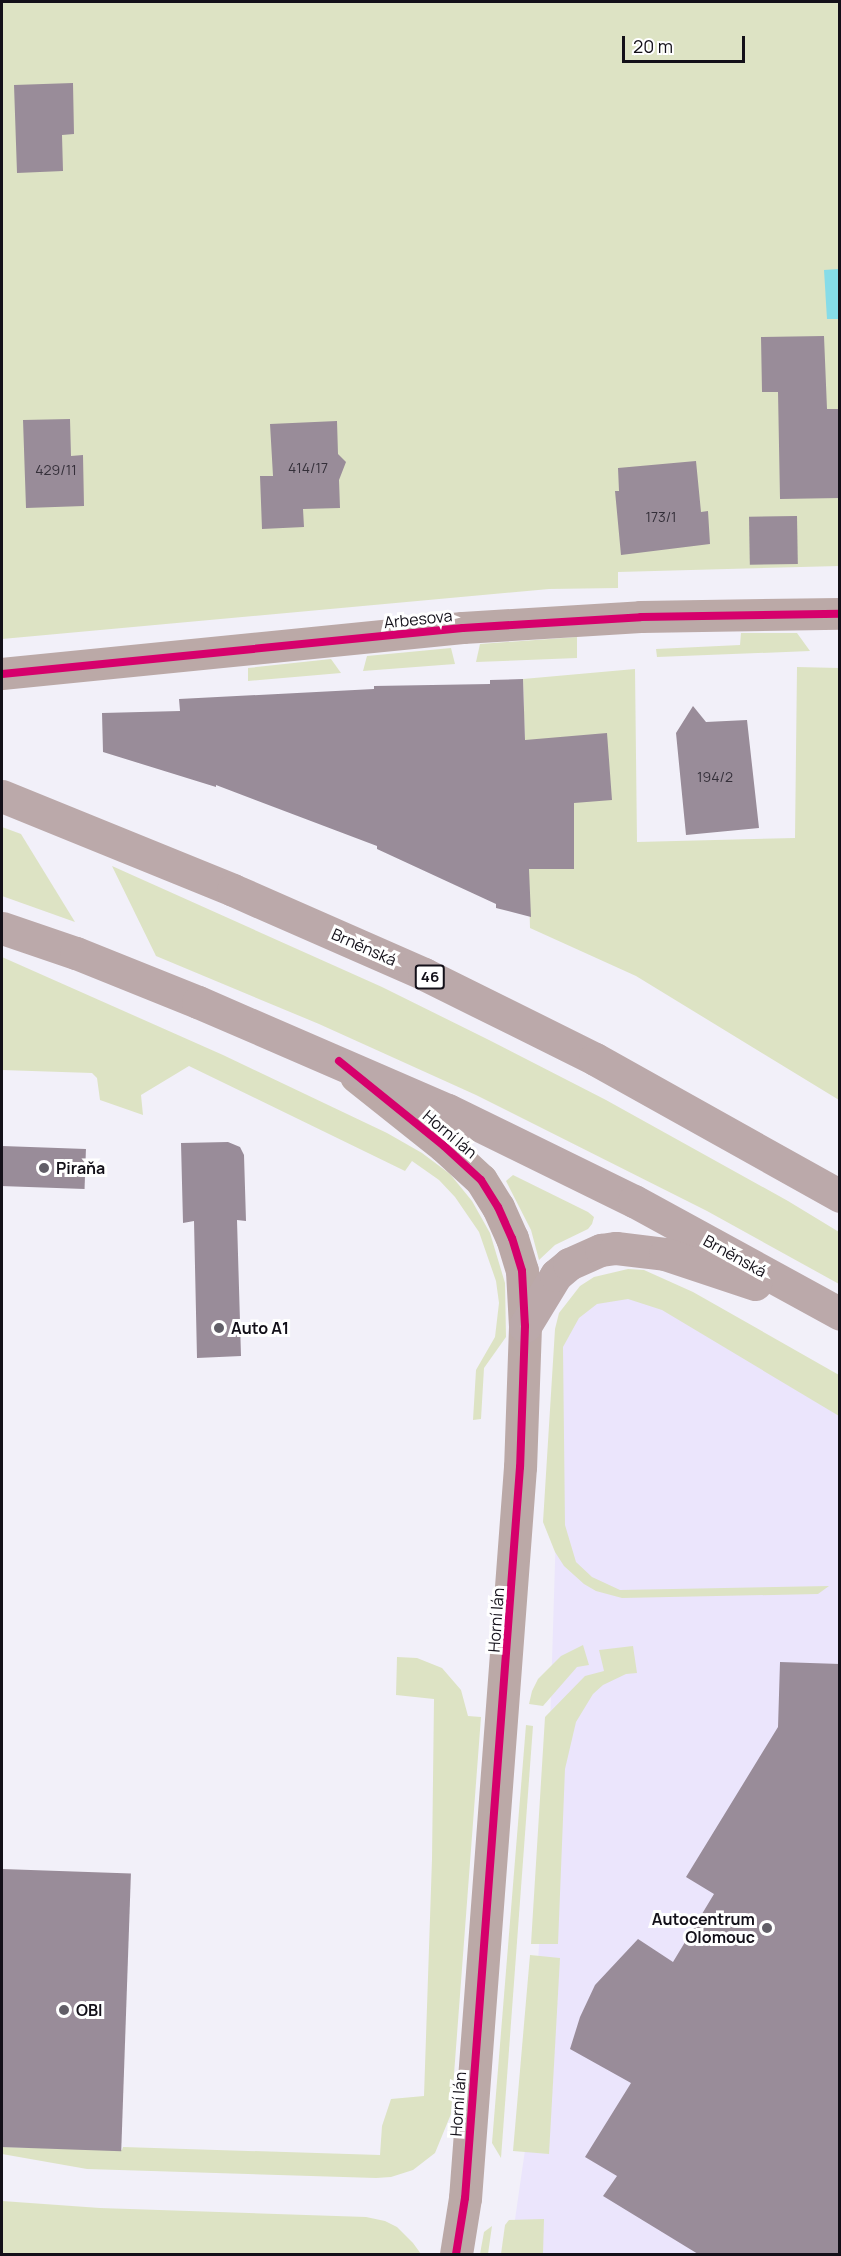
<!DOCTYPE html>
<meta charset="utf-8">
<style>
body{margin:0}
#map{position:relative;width:841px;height:2256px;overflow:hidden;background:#f2f0f9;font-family:Manrope,sans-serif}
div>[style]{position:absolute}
.built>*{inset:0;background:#ebe5fc}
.green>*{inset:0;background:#dde3c4}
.water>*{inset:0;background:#86dce8}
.building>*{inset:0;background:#998c99;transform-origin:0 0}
.minor>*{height:32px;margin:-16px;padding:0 16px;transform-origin:16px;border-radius:16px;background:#bba9a7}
.tertiary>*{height:33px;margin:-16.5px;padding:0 16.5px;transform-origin:16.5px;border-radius:16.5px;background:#bba9a7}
.primary>*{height:33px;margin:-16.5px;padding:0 16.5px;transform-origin:16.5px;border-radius:16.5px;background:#bba9aa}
.cycleway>*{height:8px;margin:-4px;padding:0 4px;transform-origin:4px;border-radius:4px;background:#d6006c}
.dots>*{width:16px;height:16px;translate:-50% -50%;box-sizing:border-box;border:3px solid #fff;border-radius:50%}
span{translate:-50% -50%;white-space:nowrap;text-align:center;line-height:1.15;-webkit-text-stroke:6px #fff;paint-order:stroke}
.number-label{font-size:14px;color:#342f39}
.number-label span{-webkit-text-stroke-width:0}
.shield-label span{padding:2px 4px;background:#fff;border:2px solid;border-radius:4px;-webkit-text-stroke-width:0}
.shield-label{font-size:15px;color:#131019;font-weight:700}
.street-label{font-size:16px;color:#131019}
.poi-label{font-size:16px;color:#131019;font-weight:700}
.left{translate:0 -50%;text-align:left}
.right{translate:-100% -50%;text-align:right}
.frame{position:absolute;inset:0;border:3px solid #131019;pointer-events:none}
.scale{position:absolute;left:622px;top:36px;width:123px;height:27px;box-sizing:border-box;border:3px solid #131019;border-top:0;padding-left:8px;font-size:18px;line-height:21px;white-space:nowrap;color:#131019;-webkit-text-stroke:4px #fff;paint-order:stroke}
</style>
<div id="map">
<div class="built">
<div style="clip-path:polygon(638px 1278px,839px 1391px,839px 2254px,510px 2254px,526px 2143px,547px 1824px,556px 1530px,554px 1398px,564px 1320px)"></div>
</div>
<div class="green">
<div style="clip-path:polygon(2px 2px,839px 2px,839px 566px,618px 572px,618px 588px,549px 589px,2px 639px)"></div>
<div style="clip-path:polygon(741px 633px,797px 633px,810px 651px,657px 657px,656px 649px,740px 645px)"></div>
<div style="clip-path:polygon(577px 637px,577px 658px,476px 662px,480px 644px)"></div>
<div style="clip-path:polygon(451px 648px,455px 664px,363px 671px,367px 656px)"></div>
<div style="clip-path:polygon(331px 659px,341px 673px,248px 681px,248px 668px)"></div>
<div style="clip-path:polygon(797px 667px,839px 668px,839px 1100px,636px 976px,530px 928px,523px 679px,635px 669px,637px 842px,795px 838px)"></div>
<div style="clip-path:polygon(2px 827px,21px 834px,75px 922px,2px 896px)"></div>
<div style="clip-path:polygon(112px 866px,382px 987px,489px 1040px,606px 1100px,788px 1201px,839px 1232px,839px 1284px,707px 1211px,476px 1095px,319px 1024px,156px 956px)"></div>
<div style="clip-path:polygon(2px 957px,223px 1055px,387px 1133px,422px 1153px,450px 1174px,472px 1201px,490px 1233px,505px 1283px,506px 1337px,484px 1368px,481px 1419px,473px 1420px,476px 1370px,495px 1337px,499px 1303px,496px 1281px,479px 1232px,455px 1197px,439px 1180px,412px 1161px,405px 1171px,189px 1066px,141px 1095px,143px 1115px,100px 1100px,97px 1078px,92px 1073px,2px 1070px)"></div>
<div style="clip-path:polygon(513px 1175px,588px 1212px,594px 1217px,592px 1224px,588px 1229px,555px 1245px,539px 1260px,531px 1230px,506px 1181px)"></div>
<div style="clip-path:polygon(628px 1269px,644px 1270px,693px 1292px,839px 1375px,839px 1416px,662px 1310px,628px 1299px,597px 1304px,579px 1318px,563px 1347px,565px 1525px,576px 1562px,592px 1577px,620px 1590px,829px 1586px,818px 1594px,622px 1598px,596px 1591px,584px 1584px,564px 1566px,555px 1552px,543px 1522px,555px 1329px,559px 1313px,580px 1286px,594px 1277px)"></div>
<div style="clip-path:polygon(583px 1645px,589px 1665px,577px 1667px,543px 1706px,529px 1704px,532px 1691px,538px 1679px,561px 1656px)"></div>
<div style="clip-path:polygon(633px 1646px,637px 1673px,626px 1674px,603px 1685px,593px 1694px,576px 1722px,565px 1769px,558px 1944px,531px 1944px,545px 1717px,585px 1676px,604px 1671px,599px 1650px)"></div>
<div style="clip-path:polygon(397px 1657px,417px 1658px,442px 1668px,461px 1690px,468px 1716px,481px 1717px,451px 2114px,435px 2153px,413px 2170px,391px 2177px,376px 2178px,87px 2169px,2px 2154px,2px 2147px,122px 2150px,123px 2147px,380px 2155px,382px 2126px,391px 2099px,424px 2096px,432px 1859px,434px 1699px,396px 1695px)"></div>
<div style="clip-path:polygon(526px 1725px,533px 1726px,501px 2158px,492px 2143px)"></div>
<div style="clip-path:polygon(530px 1955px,560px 1958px,549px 2154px,513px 2151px)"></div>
<div style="clip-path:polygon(2px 2201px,100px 2208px,366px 2217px,385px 2221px,397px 2227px,413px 2243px,421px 2254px,2px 2254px)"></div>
<div style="clip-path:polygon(544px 2219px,543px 2254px,501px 2254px,505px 2225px,509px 2220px)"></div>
<div style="clip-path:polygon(492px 2226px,488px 2254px,480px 2254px,484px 2232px)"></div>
</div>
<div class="water">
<div style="clip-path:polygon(839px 269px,839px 319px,827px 319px,824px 270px)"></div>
</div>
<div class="building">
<div style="clip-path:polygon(73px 83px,74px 134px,62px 135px,63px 171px,17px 173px,14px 85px)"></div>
<div style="clip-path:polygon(824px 336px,827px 409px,839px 409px,840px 498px,780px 499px,778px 392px,762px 392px,761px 337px)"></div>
<div style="clip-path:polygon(70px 419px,71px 456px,83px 455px,84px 506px,26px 508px,23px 420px)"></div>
<div style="clip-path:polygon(337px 421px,338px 454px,346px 462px,339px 480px,340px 508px,303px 509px,304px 527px,262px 529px,260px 476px,273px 476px,270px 424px)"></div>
<div style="clip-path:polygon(696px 461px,701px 512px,708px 511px,710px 544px,621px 555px,615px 491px,619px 491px,618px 468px)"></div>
<div style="left:797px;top:516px;width:48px;height:48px;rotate:89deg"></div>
<div style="clip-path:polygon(523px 679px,525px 740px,607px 733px,612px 800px,574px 803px,574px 869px,529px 869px,531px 917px,496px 908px,496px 904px,377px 849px,377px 846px,216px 785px,216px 787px,103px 752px,102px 713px,180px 711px,179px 699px,374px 689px,374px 686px,490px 684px,490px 680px)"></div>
<div style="clip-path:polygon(693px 706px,706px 722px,747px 720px,759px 828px,686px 835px,676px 733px)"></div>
<div style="clip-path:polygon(228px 1142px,240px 1147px,244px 1155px,246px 1221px,237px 1220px,241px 1356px,197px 1358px,194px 1221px,183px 1223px,181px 1143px)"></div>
<div style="left:2px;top:1146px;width:84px;height:40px;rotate:2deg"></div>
<div style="clip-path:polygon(780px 1662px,840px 1664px,840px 2254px,698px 2254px,603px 2196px,617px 2176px,585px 2157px,631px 2083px,570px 2049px,580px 2017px,595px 1985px,638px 1939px,673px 1962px,714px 1894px,686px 1877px,778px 1727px)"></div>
<div style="left:2px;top:1869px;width:129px;height:278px;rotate:2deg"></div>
</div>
<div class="minor">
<div style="left:2px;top:674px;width:463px;rotate:-5.7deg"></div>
<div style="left:463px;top:628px;width:178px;rotate:-3.5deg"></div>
<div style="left:641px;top:617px;width:199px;rotate:-0.9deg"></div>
</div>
<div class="tertiary">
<div style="left:356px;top:1076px;width:112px;rotate:38.5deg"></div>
<div style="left:444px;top:1146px;width:50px;rotate:42.6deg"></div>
<div style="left:481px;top:1180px;width:32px;rotate:58deg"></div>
<div style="left:498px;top:1207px;width:34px;rotate:66deg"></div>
<div style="left:512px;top:1238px;width:34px;rotate:73deg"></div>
<div style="left:522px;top:1271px;width:55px;rotate:86.9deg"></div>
<div style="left:525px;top:1326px;width:141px;rotate:92deg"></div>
<div style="left:520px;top:1467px;width:733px;rotate:94.3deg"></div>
<div style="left:465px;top:2198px;width:57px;rotate:99.1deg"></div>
</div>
<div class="primary">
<div style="left:2px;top:796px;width:249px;rotate:22.1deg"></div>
<div style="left:233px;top:890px;width:209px;rotate:23.7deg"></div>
<div style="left:424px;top:974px;width:191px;rotate:26.4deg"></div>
<div style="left:595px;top:1059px;width:281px;rotate:29.2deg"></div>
<div style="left:2px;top:928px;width:78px;rotate:18.7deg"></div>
<div style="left:76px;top:953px;width:131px;rotate:21.9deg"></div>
<div style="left:198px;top:1002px;width:272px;rotate:23.4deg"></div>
<div style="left:448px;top:1110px;width:207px;rotate:26.1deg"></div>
<div style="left:634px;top:1201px;width:235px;rotate:28.7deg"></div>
<div style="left:525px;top:1326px;width:60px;rotate:-58.7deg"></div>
<div style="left:556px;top:1275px;width:17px;rotate:-40deg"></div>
<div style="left:569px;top:1264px;width:35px;rotate:-24deg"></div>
<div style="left:601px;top:1250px;width:15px;rotate:-8deg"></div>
<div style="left:616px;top:1248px;width:49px;rotate:7deg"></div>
<div style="left:665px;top:1254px;width:95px;rotate:18.4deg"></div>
</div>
<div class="cycleway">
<div style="left:2px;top:674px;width:463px;rotate:-5.7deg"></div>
<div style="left:463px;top:628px;width:178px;rotate:-3.5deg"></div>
<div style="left:641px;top:617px;width:199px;rotate:-0.9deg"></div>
<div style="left:339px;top:1061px;width:135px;rotate:39deg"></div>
<div style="left:444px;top:1146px;width:50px;rotate:42.6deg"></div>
<div style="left:481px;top:1180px;width:32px;rotate:58deg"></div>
<div style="left:498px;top:1207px;width:34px;rotate:66deg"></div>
<div style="left:512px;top:1238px;width:34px;rotate:73deg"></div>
<div style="left:522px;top:1271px;width:55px;rotate:86.9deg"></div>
<div style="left:525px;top:1326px;width:141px;rotate:92deg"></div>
<div style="left:520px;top:1467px;width:733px;rotate:94.3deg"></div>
<div style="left:465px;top:2198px;width:57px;rotate:99.1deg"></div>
</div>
<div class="dots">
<div style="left:44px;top:1168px;background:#615e67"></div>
<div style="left:219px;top:1328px;background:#615e67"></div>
<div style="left:767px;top:1928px;background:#615e67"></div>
<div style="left:64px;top:2010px;background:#615e67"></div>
</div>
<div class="number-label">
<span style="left:308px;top:468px">414/17</span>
<span style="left:56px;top:470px">429/11</span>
<span style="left:661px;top:517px">173/1</span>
<span style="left:715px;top:777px">194/2</span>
</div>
<div class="shield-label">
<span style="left:430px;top:977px">46</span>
</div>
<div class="street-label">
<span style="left:418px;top:619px;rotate:-6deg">Arbesova</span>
<span style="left:364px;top:947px;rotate:24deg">Brněnská</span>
<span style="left:450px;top:1134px;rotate:40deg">Horní lán</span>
<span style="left:735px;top:1256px;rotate:29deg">Brněnská</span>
<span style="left:496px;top:1620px;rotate:-86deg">Horní lán</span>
<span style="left:458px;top:2104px;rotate:-86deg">Horní lán</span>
</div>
<div class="poi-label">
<span class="left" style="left:56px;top:1168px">Piraňa</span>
<span class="left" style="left:231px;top:1328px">Auto A1</span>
<span class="right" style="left:755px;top:1928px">Autocentrum<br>Olomouc</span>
<span class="left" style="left:76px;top:2010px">OBI</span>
</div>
<div class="frame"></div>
<div class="scale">20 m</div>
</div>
